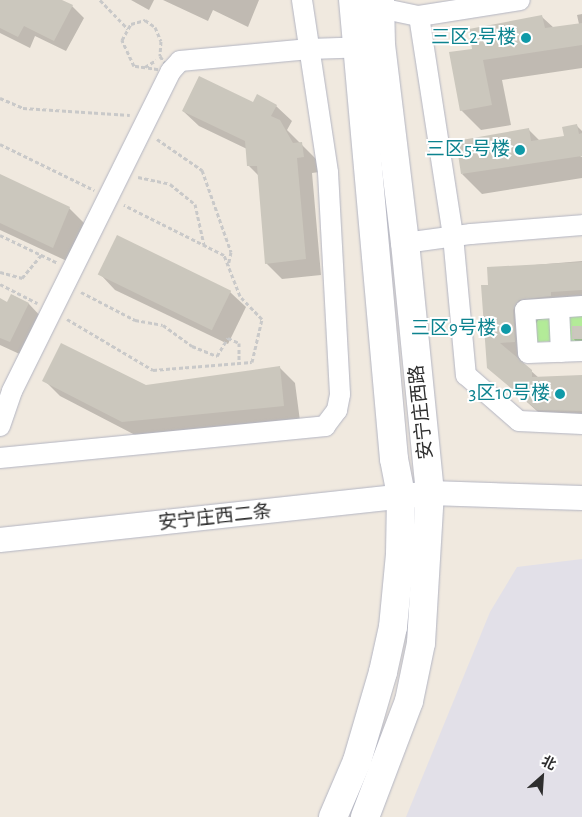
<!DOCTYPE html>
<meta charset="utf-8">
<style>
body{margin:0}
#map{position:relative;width:582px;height:817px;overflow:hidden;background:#f0e9df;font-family:"Alegreya Sans","Noto Sans SC",sans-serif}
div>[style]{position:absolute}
.industrial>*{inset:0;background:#e2e0e8}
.green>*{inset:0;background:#b3eb98;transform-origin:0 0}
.shadow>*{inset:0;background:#0003}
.building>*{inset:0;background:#cbc7bd;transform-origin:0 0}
.path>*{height:3px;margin-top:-1.5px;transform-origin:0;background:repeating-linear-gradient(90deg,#c9c9c9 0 4px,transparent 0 6.5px)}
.roads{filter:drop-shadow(0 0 1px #b3b5c2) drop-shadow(0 0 1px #b3b5c2)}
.minor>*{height:20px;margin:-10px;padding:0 10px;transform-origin:10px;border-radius:10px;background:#fff}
.tertiary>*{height:24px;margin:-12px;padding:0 12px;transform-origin:12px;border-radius:12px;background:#fff}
.secondary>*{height:28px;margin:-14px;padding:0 14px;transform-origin:14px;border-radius:14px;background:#fff}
.dots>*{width:14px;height:14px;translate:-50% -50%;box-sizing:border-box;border:2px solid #fff;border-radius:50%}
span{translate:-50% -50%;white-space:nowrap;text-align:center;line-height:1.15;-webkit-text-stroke:4px #fff;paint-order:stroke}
.culture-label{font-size:19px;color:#0d838f}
.right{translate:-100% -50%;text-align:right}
.street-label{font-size:19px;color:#2e2e2e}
.north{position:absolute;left:517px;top:752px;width:50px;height:50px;-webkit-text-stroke:4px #fff;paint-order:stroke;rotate:26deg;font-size:14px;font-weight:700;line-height:20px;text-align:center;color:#2e2e2e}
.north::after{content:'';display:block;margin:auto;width:18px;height:22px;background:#2e2e2e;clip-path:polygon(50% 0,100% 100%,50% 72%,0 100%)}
</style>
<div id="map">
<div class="industrial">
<div style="clip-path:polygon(582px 559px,582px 817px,406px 817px,490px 612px,517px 567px)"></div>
</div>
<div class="green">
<div style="left:582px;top:313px;width:36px;height:19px;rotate:90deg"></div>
<div style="clip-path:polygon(536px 315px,551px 315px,555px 341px,537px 342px)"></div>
</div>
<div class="shadow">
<div style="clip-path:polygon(0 0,59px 0,72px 6px,84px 18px,66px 51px,35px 36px,30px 48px,0 33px)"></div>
<div style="clip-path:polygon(131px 0,154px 0,149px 10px)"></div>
<div style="clip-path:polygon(163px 0,259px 0,248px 27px,213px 10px,208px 21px)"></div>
<div style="clip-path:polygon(582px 14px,582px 68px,502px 80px,511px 125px,481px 130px,461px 110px,474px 50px,542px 17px,554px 28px,579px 24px,577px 15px)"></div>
<div style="clip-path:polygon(254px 104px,276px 106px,292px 121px,287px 130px,317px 160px,319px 172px,312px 173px,321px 275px,282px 279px,266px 263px,259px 176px,248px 165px,247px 149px,199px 126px,183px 111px)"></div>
<div style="clip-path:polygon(577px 126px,582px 131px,582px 154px,578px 155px,582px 157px,582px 178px,482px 194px,462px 174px,528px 129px,540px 141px,565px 137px)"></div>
<div style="clip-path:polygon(0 175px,69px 208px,85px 224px,69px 262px,0 230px)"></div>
<div style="clip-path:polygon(582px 261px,582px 311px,538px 320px,532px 331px,534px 361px,521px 362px,539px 378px,582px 376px,582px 428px,557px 429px,488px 367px,488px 269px)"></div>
<div style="clip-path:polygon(100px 274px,230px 292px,246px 307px,228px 344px,115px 290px)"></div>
<div style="clip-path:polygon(12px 295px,29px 304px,44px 320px,26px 357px,0 345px,0 300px,8px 304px)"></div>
<div style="clip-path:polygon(582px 327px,582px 343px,576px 342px,574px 339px)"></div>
<div style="clip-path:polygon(279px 367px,295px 383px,300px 421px,139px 437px,60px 396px,44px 380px,146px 387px)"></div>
</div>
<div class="building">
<div style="clip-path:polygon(0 0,62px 0,73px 5px,54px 41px,24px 26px,18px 37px,0 28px)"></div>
<div style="clip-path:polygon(542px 15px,545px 28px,582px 23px,582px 45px,483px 60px,492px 105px,460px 111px,449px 52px,472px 49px,469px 29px)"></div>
<div style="clip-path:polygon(199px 76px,253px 102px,257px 94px,277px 105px,271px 116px,280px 120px,293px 143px,302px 142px,304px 157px,297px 158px,306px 259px,265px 264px,257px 166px,247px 166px,245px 141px,182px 111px)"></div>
<div style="clip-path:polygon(577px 124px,579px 134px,582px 133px,582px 156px,461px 174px,456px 141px,529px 128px,531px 141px,564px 136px,562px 127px)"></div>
<div style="clip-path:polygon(0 174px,70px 207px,53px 248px,0 223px)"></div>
<div style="left:117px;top:235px;width:127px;height:44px;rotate:26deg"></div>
<div style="clip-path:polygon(582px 262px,582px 290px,551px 292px,551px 296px,519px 300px,513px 310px,515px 342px,500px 343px,532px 370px,532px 377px,582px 375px,582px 411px,537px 410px,487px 368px,481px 285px,488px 285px,487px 267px)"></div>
<div style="clip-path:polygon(11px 294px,29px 303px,10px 342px,0 338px,0 298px,7px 302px)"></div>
<div style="left:582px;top:326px;width:13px;height:10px;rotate:90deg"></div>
<div style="clip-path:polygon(61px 343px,146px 385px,280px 366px,284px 406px,122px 422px,42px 381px)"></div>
</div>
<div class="path">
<div style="left:100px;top:0;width:40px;rotate:46deg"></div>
<div style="left:145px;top:20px;width:12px;rotate:35deg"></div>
<div style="left:155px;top:27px;width:15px;rotate:67deg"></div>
<div style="left:161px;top:41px;width:15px;rotate:94deg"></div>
<div style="left:160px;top:56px;width:19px;rotate:54deg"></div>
<div style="left:171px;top:71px;width:37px;rotate:-172deg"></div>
<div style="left:134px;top:66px;width:29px;rotate:-115deg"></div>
<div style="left:122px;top:40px;width:18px;rotate:-61deg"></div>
<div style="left:131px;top:24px;width:15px;rotate:-16deg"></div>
<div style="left:145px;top:67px;width:13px;rotate:-32deg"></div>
<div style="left:0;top:98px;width:25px;rotate:23deg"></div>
<div style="left:23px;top:108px;width:107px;rotate:3.7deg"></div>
<div style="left:157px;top:139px;width:55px;rotate:34.6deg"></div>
<div style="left:202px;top:170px;width:87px;rotate:70.5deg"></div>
<div style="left:231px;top:252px;width:14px;rotate:102deg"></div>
<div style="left:0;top:144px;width:105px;rotate:26.1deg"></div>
<div style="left:138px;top:177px;width:33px;rotate:12deg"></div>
<div style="left:170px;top:184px;width:32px;rotate:39deg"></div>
<div style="left:195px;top:204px;width:42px;rotate:77.6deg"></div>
<div style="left:0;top:235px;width:64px;rotate:25.8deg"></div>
<div style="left:0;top:272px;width:23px;rotate:15deg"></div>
<div style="left:22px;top:278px;width:30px;rotate:-50deg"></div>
<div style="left:0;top:284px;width:42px;rotate:27.2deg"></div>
<div style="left:81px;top:292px;width:61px;rotate:27.4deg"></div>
<div style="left:135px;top:320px;width:28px;rotate:10deg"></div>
<div style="left:163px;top:325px;width:36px;rotate:36deg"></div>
<div style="left:192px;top:346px;width:27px;rotate:22deg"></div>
<div style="left:217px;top:356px;width:21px;rotate:-59deg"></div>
<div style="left:228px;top:338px;width:12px;rotate:24deg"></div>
<div style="left:239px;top:343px;width:19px;rotate:90deg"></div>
<div style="left:67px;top:319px;width:100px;rotate:30.7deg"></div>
<div style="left:153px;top:370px;width:99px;rotate:-4.6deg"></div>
<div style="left:252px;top:362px;width:44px;rotate:-76.9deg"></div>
<div style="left:262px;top:319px;width:32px;rotate:-134deg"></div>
<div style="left:240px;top:296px;width:44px;rotate:-111.3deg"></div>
<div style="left:224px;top:255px;width:112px;rotate:-153.4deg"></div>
</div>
<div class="roads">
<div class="minor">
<div style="left:380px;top:8px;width:40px;rotate:12deg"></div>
<div style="left:419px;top:16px;width:102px;rotate:-9deg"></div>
<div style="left:419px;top:16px;width:223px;rotate:81.2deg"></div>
<div style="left:453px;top:236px;width:140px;rotate:84.7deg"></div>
<div style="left:466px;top:375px;width:70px;rotate:41deg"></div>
<div style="left:519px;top:421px;width:63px;rotate:2.7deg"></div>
<div style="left:405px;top:243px;width:67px;rotate:-7.8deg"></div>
<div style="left:471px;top:234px;width:111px;rotate:-4.6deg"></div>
<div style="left:582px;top:306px;width:57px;rotate:176deg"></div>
<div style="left:525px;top:310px;width:43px;rotate:86deg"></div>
<div style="left:528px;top:353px;width:54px;rotate:-2.1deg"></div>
<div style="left:559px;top:308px;width:44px;rotate:87.4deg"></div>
<div style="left:0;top:426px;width:37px;rotate:-71deg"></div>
<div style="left:12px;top:391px;width:357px;rotate:-63.6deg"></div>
<div style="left:171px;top:71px;width:13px;rotate:-48deg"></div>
<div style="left:180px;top:61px;width:130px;rotate:-5.3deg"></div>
<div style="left:309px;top:49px;width:61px;rotate:-1.9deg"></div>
<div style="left:0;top:458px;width:327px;rotate:-5.6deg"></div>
<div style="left:325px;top:426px;width:20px;rotate:-53deg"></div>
<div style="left:337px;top:410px;width:16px;rotate:-79deg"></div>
<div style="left:340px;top:394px;width:222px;rotate:-93.1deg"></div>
<div style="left:328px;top:172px;width:174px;rotate:-98.6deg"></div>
</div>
<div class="tertiary">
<div style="left:0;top:540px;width:433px;rotate:-6.2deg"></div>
<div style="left:430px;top:493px;width:152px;rotate:1.9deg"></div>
</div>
<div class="secondary">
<div style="left:333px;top:817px;width:61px;rotate:-66.8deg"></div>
<div style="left:357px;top:761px;width:93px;rotate:-73.7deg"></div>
<div style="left:383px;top:672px;width:46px;rotate:-77.5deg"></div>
<div style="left:393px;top:627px;width:73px;rotate:-84.5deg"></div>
<div style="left:400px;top:554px;width:59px;rotate:-89deg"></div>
<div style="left:401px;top:495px;width:37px;rotate:-101deg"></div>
<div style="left:394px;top:459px;width:461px;rotate:-95.1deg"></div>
<div style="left:365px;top:817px;width:124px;rotate:-69.2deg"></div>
<div style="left:409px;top:701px;width:59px;rotate:-78.3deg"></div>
<div style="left:421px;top:643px;width:150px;rotate:-86.6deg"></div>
<div style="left:430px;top:493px;width:251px;rotate:-95.7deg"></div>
<div style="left:405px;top:243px;width:199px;rotate:-96.9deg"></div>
<div style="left:381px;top:45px;width:45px;rotate:-91.3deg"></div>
</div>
</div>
<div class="dots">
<div style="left:526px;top:38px;background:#0f9aa8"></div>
<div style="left:520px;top:150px;background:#0f9aa8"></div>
<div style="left:506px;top:329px;background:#0f9aa8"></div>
<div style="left:560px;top:394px;background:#0f9aa8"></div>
</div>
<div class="culture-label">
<span class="right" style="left:516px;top:38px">三区2号楼</span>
<span class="right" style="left:510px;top:150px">三区5号楼</span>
<span class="right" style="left:496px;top:329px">三区9号楼</span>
<span class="right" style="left:550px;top:394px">3区10号楼</span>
</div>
<div class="street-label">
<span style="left:422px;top:412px;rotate:-96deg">安宁庄西路</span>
<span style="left:215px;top:518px;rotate:-6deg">安宁庄西二条</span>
</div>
<div class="north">北</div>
</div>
